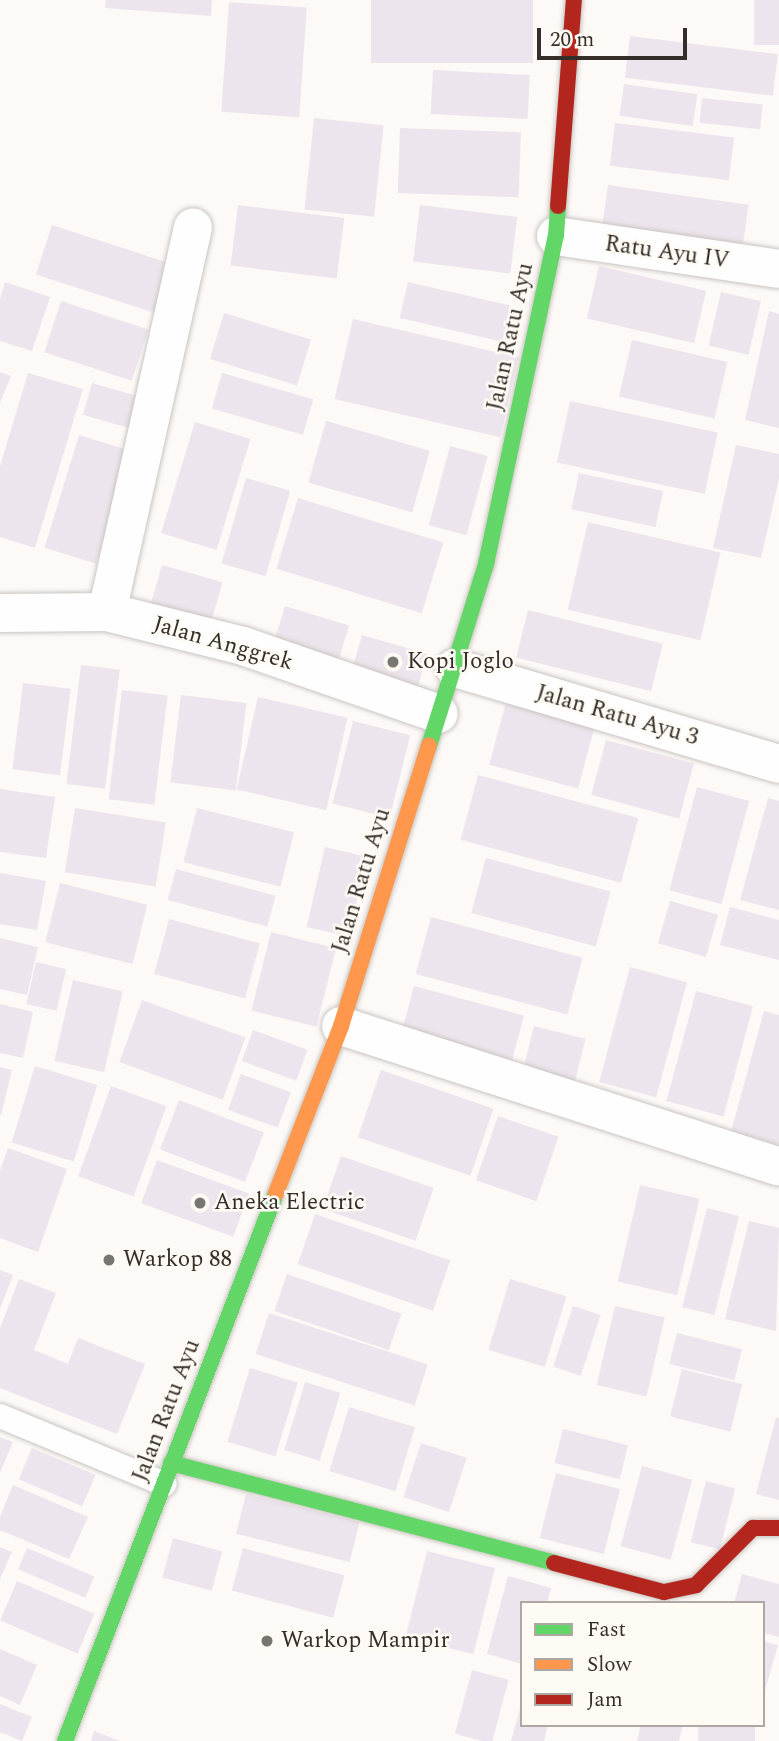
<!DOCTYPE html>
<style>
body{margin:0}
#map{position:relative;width:779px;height:1741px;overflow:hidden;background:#fcf9f6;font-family:Spectral,serif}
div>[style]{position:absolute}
.building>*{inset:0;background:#ede5ed;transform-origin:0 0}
.roads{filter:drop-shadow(0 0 2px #c9c5c1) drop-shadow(0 0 2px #c9c5c1)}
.lane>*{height:24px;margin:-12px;padding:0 12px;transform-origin:12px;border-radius:12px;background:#fffefe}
.street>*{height:38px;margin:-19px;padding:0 19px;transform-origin:19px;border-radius:19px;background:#fffefe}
.fast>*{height:16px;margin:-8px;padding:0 8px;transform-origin:8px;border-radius:8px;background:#63d668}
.slow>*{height:16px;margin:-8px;padding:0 8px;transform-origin:8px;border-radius:8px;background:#ff974d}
.jam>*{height:16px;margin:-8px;padding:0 8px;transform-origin:8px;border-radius:8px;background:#b3261e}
.dots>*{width:19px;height:19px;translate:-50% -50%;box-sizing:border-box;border:4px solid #fefaf4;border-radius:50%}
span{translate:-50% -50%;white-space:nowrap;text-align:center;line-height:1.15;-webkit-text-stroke:5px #fefaf4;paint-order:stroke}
.street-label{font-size:23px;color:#332e29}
.poi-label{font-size:23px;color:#332e29}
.left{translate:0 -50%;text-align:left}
.legend{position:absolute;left:520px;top:1601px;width:245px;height:126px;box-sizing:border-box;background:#fefaf4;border:2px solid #ada8a3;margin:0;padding:9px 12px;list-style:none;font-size:21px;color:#332e29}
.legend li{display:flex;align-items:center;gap:14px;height:35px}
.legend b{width:35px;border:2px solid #ada8a3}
.scale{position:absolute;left:537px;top:28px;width:150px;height:32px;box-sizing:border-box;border:4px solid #332e29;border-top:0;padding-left:9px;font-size:21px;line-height:24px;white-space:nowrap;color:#332e29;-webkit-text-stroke:5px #fefaf4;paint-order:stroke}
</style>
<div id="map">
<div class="building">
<div style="clip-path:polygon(106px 0,212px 0,211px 16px,105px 8px)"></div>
<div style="left:371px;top:0;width:162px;height:63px"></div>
<div style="left:754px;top:0;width:25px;height:45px"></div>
<div style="left:229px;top:2px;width:78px;height:110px;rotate:4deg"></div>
<div style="left:630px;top:36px;width:149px;height:42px;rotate:7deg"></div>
<div style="left:433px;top:70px;width:97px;height:44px;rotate:3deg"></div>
<div style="left:624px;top:84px;width:74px;height:32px;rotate:8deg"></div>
<div style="left:702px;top:98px;width:61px;height:25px;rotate:6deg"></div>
<div style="left:314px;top:118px;width:70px;height:92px;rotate:6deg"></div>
<div style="left:615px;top:123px;width:120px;height:43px;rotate:7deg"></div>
<div style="left:400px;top:128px;width:121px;height:65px;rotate:2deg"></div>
<div style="left:608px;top:185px;width:142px;height:49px;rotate:8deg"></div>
<div style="left:238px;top:205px;width:107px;height:61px;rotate:7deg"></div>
<div style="left:420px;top:205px;width:98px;height:57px;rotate:7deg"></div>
<div style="left:52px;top:225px;width:125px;height:52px;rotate:18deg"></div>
<div style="left:599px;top:266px;width:110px;height:54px;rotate:13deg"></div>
<div style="clip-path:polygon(5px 282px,50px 297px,32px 351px,0 341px,0 299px)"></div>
<div style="left:408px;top:282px;width:105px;height:37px;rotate:13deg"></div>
<div style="left:721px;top:292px;width:41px;height:55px;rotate:13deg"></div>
<div style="left:61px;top:301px;width:92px;height:54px;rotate:18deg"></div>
<div style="clip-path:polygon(769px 311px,779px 314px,779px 428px,745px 420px)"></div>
<div style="left:224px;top:313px;width:91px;height:48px;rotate:17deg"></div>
<div style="left:353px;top:319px;width:170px;height:82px;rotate:13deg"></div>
<div style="left:632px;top:340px;width:98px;height:58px;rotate:13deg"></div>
<div style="clip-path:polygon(0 372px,11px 376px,0 403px)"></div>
<div style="clip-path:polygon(28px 373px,83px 389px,35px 548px,0 537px,0 466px)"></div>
<div style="left:222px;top:373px;width:95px;height:37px;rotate:16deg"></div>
<div style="left:92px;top:383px;width:56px;height:33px;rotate:16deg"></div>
<div style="left:570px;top:401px;width:151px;height:63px;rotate:12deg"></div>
<div style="left:326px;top:421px;width:108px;height:64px;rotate:16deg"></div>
<div style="left:195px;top:422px;width:58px;height:116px;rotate:17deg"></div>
<div style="left:79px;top:435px;width:54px;height:118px;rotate:17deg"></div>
<div style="clip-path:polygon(736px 445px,779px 454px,779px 479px,761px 558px,713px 548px)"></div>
<div style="left:450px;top:446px;width:39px;height:82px;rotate:15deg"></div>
<div style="left:579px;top:473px;width:86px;height:37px;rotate:12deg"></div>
<div style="left:246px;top:478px;width:46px;height:89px;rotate:16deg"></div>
<div style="left:298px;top:498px;width:152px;height:74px;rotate:17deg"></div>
<div style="left:588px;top:522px;width:136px;height:90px;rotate:13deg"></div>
<div style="left:162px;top:565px;width:63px;height:43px;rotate:16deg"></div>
<div style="left:285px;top:606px;width:67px;height:40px;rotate:17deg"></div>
<div style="left:528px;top:610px;width:139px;height:49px;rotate:14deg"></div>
<div style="left:362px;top:635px;width:68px;height:37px;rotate:16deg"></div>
<div style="left:81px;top:665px;width:39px;height:120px;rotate:7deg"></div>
<div style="left:23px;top:683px;width:48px;height:87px;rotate:7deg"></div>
<div style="left:122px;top:690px;width:46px;height:110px;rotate:7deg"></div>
<div style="left:181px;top:695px;width:66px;height:88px;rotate:7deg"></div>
<div style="left:258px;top:697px;width:92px;height:95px;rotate:13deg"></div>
<div style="left:506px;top:702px;width:92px;height:65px;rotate:15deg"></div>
<div style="left:353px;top:721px;width:59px;height:85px;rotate:14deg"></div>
<div style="left:606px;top:740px;width:91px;height:57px;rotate:15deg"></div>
<div style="left:478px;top:775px;width:166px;height:67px;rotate:15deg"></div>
<div style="left:697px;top:787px;width:54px;height:107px;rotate:15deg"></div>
<div style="clip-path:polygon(0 789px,55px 797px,46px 858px,0 852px)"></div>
<div style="clip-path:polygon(768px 798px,779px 801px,779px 910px,740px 900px)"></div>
<div style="left:75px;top:808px;width:92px;height:65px;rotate:9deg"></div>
<div style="left:197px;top:808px;width:100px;height:56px;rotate:14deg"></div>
<div style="left:325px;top:847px;width:43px;height:82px;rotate:13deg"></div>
<div style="left:486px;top:858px;width:129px;height:57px;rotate:15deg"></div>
<div style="left:176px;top:869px;width:103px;height:32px;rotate:15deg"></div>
<div style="clip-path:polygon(0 873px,46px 881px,37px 930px,0 924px)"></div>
<div style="left:60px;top:883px;width:90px;height:61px;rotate:14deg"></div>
<div style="left:670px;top:901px;width:50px;height:44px;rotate:16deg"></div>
<div style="clip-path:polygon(730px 907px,779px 920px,779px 960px,720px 945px)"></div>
<div style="left:431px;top:917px;width:157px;height:59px;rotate:15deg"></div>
<div style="left:169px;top:919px;width:94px;height:57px;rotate:15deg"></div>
<div style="left:271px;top:932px;width:67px;height:81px;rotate:14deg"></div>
<div style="clip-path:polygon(0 938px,38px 947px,27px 995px,0 989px)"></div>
<div style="left:36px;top:962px;width:31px;height:43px;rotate:13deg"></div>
<div style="left:630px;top:967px;width:59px;height:119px;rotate:15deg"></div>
<div style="left:73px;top:980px;width:51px;height:83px;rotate:13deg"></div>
<div style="left:414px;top:986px;width:114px;height:51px;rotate:15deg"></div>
<div style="left:696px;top:991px;width:59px;height:114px;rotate:15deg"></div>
<div style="left:142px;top:1000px;width:110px;height:66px;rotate:20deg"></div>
<div style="clip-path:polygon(0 1004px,33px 1012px,23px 1058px,0 1053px)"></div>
<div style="clip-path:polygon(764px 1011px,779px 1015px,779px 1145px,731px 1132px)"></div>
<div style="left:534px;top:1026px;width:53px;height:55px;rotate:14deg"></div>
<div style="left:253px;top:1030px;width:58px;height:33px;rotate:20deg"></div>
<div style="left:35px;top:1066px;width:65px;height:80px;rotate:17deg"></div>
<div style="clip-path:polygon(0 1067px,12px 1070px,1px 1115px,0 1115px)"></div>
<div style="left:381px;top:1070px;width:119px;height:71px;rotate:19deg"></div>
<div style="left:241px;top:1074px;width:53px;height:38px;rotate:20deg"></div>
<div style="left:111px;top:1086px;width:59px;height:96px;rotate:20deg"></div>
<div style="left:179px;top:1100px;width:91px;height:53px;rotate:21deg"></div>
<div style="left:498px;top:1116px;width:64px;height:68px;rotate:19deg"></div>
<div style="clip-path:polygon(8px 1148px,67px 1169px,38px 1252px,0 1238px,0 1170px)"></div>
<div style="left:341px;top:1156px;width:98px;height:56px;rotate:19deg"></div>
<div style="left:157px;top:1160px;width:98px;height:46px;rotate:20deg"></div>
<div style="left:640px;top:1185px;width:61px;height:99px;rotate:13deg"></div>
<div style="left:707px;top:1208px;width:33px;height:102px;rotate:14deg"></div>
<div style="left:315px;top:1214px;width:143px;height:53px;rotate:19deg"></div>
<div style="clip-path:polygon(749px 1221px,779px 1228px,776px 1331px,725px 1319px)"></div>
<div style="clip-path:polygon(0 1270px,13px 1275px,0 1309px)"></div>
<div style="left:287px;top:1274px;width:121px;height:39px;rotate:19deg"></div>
<div style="clip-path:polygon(19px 1279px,56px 1293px,34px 1350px,68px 1364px,78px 1338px,145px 1364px,117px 1434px,0 1388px,0 1328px)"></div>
<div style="left:510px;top:1279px;width:59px;height:74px;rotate:17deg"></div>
<div style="left:573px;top:1306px;width:29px;height:64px;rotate:18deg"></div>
<div style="left:615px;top:1306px;width:51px;height:81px;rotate:13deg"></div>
<div style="left:269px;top:1313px;width:167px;height:43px;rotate:18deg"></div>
<div style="left:677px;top:1333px;width:67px;height:32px;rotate:14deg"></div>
<div style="left:250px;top:1368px;width:50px;height:77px;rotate:17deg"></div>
<div style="left:682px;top:1369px;width:62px;height:49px;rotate:14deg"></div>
<div style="left:305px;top:1382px;width:37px;height:71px;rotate:17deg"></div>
<div style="left:349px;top:1407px;width:69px;height:67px;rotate:17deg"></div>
<div style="clip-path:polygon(776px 1417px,779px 1418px,779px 1500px,756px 1494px)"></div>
<div style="left:563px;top:1429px;width:67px;height:35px;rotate:14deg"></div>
<div style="clip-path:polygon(0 1437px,13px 1442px,0 1473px)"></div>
<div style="left:421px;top:1443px;width:48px;height:57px;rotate:18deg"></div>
<div style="left:32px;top:1448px;width:69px;height:34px;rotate:23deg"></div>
<div style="left:642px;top:1466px;width:52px;height:83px;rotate:15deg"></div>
<div style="left:556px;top:1473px;width:66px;height:67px;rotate:14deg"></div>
<div style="left:706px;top:1481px;width:30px;height:63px;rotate:14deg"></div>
<div style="clip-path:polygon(13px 1485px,88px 1517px,69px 1559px,0 1530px,0 1517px)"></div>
<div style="left:246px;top:1494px;width:117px;height:41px;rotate:14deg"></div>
<div style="left:173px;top:1538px;width:51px;height:41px;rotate:15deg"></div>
<div style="clip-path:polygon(0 1547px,12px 1552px,0 1579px)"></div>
<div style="left:27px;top:1548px;width:73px;height:23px;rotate:23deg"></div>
<div style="left:243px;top:1548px;width:105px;height:44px;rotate:15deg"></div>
<div style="left:427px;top:1551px;width:70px;height:89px;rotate:14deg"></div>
<div style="clip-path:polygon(742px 1574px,779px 1584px,779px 1637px,763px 1633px,763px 1603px,734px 1603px)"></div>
<div style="clip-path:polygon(508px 1576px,551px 1588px,547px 1603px,522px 1603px,522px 1664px,487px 1654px)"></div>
<div style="left:17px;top:1581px;width:84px;height:43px;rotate:23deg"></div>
<div style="clip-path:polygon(763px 1641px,778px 1645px,764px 1694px,763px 1694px)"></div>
<div style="clip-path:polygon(0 1649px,37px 1665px,20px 1705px,0 1696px)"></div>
<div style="left:472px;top:1670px;width:38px;height:66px;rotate:15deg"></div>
<div style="clip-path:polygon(0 1704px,32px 1717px,22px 1741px,0 1732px)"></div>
<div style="clip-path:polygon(521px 1705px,522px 1725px,548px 1725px,544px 1741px,511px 1741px)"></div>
<div style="clip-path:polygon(641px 1725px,683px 1725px,679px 1741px,637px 1741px)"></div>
<div style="left:698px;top:1725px;width:57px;height:16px"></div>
<div style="clip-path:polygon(94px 1731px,120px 1741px,91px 1741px)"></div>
</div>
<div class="roads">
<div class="lane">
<div style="left:0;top:1416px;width:178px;rotate:22.5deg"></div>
</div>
<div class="street">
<div style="left:556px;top:236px;width:225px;rotate:8.4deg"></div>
<div style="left:107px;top:612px;width:394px;rotate:-77.4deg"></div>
<div style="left:0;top:613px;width:107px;rotate:-0.5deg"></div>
<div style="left:107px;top:612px;width:140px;rotate:14deg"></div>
<div style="left:243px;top:646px;width:207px;rotate:19.1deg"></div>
<div style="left:455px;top:668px;width:338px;rotate:16.5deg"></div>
<div style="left:341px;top:1026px;width:460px;rotate:17.8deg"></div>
</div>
<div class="fast">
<div style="left:429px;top:746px;width:191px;rotate:-72.6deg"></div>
<div style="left:486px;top:564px;width:335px;rotate:-78deg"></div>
<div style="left:556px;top:236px;width:30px;rotate:-86deg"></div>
<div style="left:171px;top:1463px;width:396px;rotate:14.6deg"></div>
<div style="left:65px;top:1741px;width:587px;rotate:-68.94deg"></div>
</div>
<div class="slow">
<div style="left:276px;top:1193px;width:179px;rotate:-68.7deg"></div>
<div style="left:341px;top:1026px;width:294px;rotate:-72.6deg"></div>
</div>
<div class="jam">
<div style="left:558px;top:206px;width:207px;rotate:-85.6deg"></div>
<div style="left:554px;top:1563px;width:114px;rotate:14.8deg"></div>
<div style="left:664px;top:1592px;width:33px;rotate:-12deg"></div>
<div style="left:696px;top:1585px;width:81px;rotate:-45deg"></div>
<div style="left:753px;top:1528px;width:26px"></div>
</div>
</div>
<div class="dots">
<div style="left:393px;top:662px;background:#797571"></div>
<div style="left:200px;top:1203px;background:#797571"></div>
<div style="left:109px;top:1260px;background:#797571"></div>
<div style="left:267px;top:1641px;background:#797571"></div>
</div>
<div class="street-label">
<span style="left:667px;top:253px;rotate:8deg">Ratu Ayu IV</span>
<span style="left:511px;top:337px;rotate:-78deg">Jalan Ratu Ayu</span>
<span style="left:223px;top:644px;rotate:16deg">Jalan Anggrek</span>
<span style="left:617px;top:716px;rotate:16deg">Jalan Ratu Ayu 3</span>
<span style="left:362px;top:881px;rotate:-73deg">Jalan Ratu Ayu</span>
<span style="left:167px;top:1411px;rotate:-69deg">Jalan Ratu Ayu</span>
</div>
<div class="poi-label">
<span class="left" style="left:407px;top:662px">Kopi Joglo</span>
<span class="left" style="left:214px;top:1203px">Aneka Electric</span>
<span class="left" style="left:123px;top:1260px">Warkop 88</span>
<span class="left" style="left:281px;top:1641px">Warkop Mampir</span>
</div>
<ul class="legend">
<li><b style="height:9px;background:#63d668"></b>Fast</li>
<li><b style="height:9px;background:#ff974d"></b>Slow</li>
<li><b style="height:9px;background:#b3261e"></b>Jam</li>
</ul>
<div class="scale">20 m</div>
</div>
